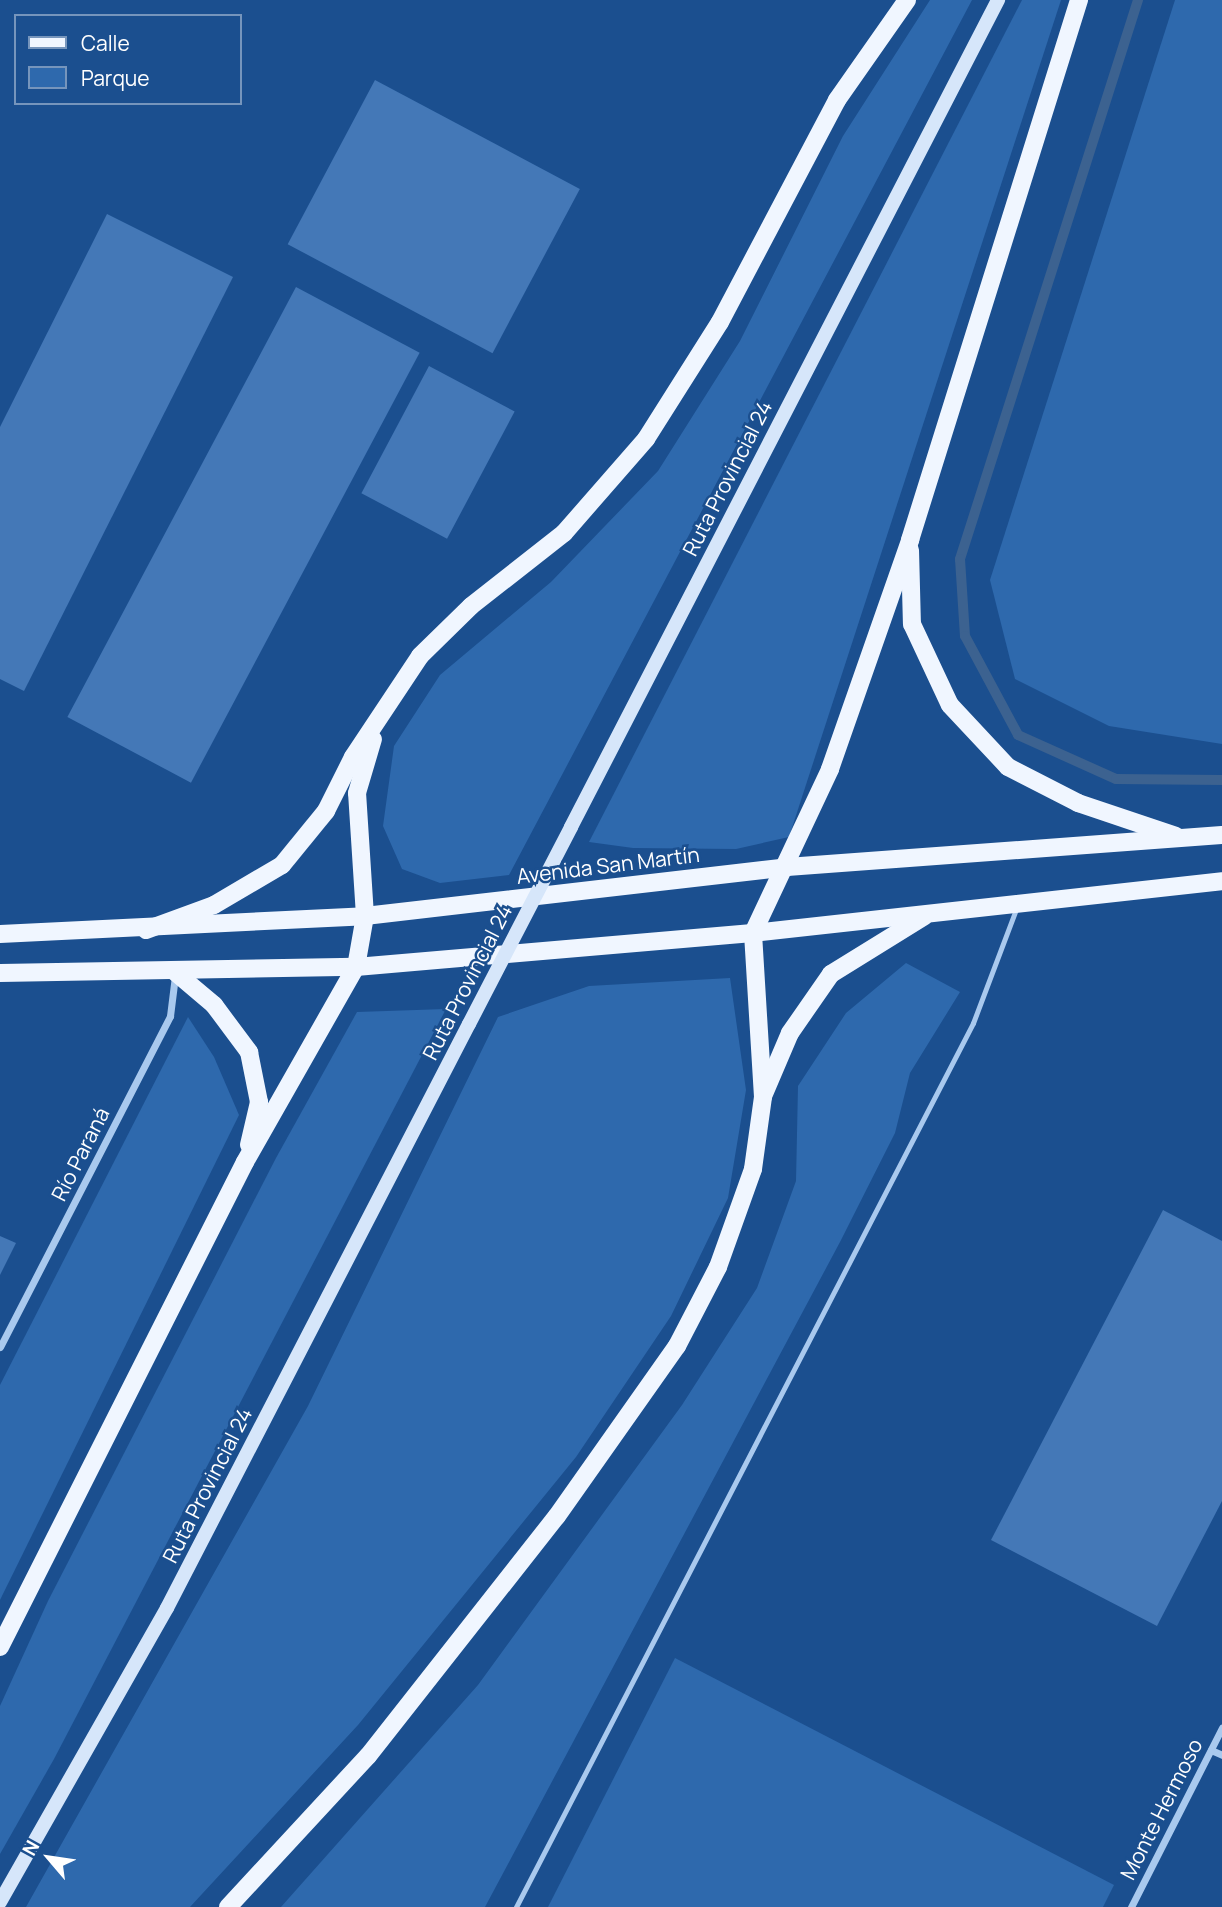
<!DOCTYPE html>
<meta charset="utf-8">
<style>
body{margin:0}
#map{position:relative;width:1222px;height:1907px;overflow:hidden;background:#1b4f8f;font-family:Manrope,sans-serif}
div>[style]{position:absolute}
.green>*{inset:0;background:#2e69ad}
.stream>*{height:10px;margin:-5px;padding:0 5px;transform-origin:5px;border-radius:5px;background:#3c6290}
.building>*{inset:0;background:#4478b7;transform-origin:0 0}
.service>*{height:5px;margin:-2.5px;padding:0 2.5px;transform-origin:2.5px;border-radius:2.5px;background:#a9c9ee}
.minor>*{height:7px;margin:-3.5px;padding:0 3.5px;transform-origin:3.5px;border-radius:3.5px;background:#a9c9ee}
.secondary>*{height:14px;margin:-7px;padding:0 7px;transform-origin:7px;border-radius:7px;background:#d6e6fa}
.primary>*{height:18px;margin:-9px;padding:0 9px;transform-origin:9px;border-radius:9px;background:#f0f6ff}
.secondary-bridge>*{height:14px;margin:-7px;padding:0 7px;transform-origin:7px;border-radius:7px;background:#d6e6fa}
span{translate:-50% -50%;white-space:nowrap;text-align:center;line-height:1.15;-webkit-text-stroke:5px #1b4f8f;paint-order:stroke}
.street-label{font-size:21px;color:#fff}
.legend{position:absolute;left:14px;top:14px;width:228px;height:91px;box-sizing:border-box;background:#1b4f8f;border:2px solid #7695bc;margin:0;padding:9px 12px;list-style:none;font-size:21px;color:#fff}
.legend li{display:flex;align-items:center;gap:14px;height:35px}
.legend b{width:35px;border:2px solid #7695bc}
.north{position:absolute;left:14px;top:1823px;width:70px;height:70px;-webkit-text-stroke:5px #1b4f8f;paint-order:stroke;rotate:299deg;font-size:19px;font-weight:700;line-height:28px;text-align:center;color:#fff}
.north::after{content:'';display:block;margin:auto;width:24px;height:32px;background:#fff;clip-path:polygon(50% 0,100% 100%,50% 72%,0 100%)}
</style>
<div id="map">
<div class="green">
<div style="clip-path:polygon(930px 0,972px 0,509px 875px,440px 883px,402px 869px,383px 826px,394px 746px,440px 675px,551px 582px,658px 471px,740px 341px,843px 136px)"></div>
<div style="clip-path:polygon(1022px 0,1061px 0,789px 837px,736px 849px,633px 848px,589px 842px)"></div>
<div style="clip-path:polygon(1175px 0,1222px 0,1222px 744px,1109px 726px,1015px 679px,990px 580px)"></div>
<div style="clip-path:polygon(906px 963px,960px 992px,910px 1073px,895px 1133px,840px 1242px,485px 1907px,281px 1907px,478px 1685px,682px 1405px,757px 1288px,796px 1181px,798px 1086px,846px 1013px)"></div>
<div style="clip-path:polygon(730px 978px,746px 1090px,728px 1198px,671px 1316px,576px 1457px,358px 1725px,190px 1907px,26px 1907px,308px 1406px,498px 1017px,589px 986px)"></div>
<div style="clip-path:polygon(446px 1009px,54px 1759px,0 1854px,0 1706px,48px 1601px,276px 1158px,357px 1012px)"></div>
<div style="clip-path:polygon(188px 1017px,214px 1057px,239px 1115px,0 1600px,0 1385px)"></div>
<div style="clip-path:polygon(675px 1658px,1114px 1885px,1103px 1907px,548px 1907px)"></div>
</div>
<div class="stream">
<div style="left:1138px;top:0;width:587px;rotate:107.66deg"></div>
<div style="left:960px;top:559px;width:77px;rotate:86.3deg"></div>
<div style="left:965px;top:636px;width:112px;rotate:61.8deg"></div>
<div style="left:1018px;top:735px;width:107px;rotate:24.2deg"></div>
<div style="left:1116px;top:779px;width:106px;rotate:0.5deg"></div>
</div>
<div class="building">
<div style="left:375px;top:80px;width:232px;height:186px;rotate:28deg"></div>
<div style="clip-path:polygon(107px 214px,233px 277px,24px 691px,0 679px,0 427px)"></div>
<div style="left:296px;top:287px;width:140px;height:487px;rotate:28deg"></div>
<div style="left:429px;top:366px;width:97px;height:144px;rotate:28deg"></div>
<div style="clip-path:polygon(1163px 1210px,1222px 1241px,1222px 1501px,1157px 1626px,991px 1540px)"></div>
<div style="clip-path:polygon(0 1236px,16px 1243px,0 1275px)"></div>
</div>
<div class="service">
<div style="left:516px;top:1907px;width:995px;rotate:-62.66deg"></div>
<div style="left:973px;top:1023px;width:122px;rotate:-69.3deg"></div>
</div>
<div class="minor">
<div style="left:0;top:1347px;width:372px;rotate:-62.8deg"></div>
<div style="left:170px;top:1016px;width:40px;rotate:-82.9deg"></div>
<div style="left:1211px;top:1750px;width:12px;rotate:24deg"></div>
<div style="left:1131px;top:1907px;width:201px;rotate:-63.1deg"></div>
</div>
<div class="secondary">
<div style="left:571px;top:827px;width:931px;rotate:-62.69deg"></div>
<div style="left:0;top:1902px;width:338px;rotate:-60.4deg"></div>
<div style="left:167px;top:1608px;width:657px;rotate:-62.66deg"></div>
</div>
<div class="primary">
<div style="left:910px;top:550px;width:74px;rotate:88.5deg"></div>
<div style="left:912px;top:624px;width:89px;rotate:64.9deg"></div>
<div style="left:950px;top:705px;width:85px;rotate:46.9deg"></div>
<div style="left:1008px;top:767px;width:79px;rotate:27.2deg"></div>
<div style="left:1078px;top:803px;width:103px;rotate:18.6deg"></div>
<div style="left:146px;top:930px;width:72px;rotate:-20.2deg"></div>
<div style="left:214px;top:905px;width:79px;rotate:-30.5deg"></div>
<div style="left:282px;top:865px;width:70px;rotate:-50.8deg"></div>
<div style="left:326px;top:811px;width:60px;rotate:-63.4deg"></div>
<div style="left:353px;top:757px;width:121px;rotate:-56.4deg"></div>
<div style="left:420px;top:656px;width:71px;rotate:-44.4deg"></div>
<div style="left:471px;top:606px;width:118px;rotate:-38.1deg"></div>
<div style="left:564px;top:533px;width:125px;rotate:-48.9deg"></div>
<div style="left:646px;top:439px;width:138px;rotate:-57.7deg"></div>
<div style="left:720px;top:322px;width:251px;rotate:-62.2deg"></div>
<div style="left:837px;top:100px;width:122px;rotate:-55deg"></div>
<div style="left:0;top:934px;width:365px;rotate:-2.8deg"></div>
<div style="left:365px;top:916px;width:425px;rotate:-6.6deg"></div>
<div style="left:787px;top:867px;width:436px;rotate:-4.2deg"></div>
<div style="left:175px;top:972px;width:51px;rotate:40.2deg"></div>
<div style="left:214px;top:1005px;width:59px;rotate:53.3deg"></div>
<div style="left:249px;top:1052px;width:51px;rotate:78.7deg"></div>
<div style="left:259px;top:1102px;width:44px;rotate:103.1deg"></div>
<div style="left:0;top:973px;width:356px;rotate:-1deg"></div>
<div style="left:356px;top:967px;width:398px;rotate:-4.9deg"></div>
<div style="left:753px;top:933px;width:472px;rotate:-6.3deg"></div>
<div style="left:764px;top:1094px;width:66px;rotate:-66.9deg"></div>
<div style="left:790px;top:1033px;width:72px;rotate:-55.2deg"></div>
<div style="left:831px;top:974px;width:110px;rotate:-31.7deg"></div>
<div style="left:0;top:1647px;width:543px;rotate:-63.2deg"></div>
<div style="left:245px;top:1162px;width:224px;rotate:-60.4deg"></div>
<div style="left:356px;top:967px;width:52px;rotate:-80deg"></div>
<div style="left:365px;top:916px;width:123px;rotate:-93.7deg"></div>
<div style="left:357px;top:793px;width:56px;rotate:-73.5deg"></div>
<div style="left:228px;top:1907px;width:206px;rotate:-47.2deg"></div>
<div style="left:368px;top:1756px;width:305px;rotate:-51.8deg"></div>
<div style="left:557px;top:1516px;width:208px;rotate:-54.8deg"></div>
<div style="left:677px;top:1346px;width:89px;rotate:-62.6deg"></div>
<div style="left:718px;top:1267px;width:104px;rotate:-70.3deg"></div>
<div style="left:753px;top:1169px;width:73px;rotate:-82.1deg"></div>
<div style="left:763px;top:1097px;width:164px;rotate:-93.5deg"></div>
<div style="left:753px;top:933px;width:181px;rotate:-64.8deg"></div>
<div style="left:830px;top:769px;width:243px;rotate:-70.7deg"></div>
<div style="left:910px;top:540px;width:566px;rotate:-72.62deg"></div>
</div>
<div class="secondary-bridge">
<div style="left:469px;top:1024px;width:222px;rotate:-62.6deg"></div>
</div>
<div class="street-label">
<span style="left:727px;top:478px;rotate:-63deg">Ruta Provincial 24</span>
<span style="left:608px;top:865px;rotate:-7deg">Avenida San Martín</span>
<span style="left:467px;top:982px;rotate:-63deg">Ruta Provincial 24</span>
<span style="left:80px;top:1154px;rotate:-63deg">Río Paraná</span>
<span style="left:207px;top:1485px;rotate:-63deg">Ruta Provincial 24</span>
<span style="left:1161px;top:1809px;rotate:-63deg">Monte Hermoso</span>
</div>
<ul class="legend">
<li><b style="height:9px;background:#f0f6ff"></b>Calle</li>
<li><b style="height:19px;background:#2e69ad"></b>Parque</li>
</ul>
<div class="north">N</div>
</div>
